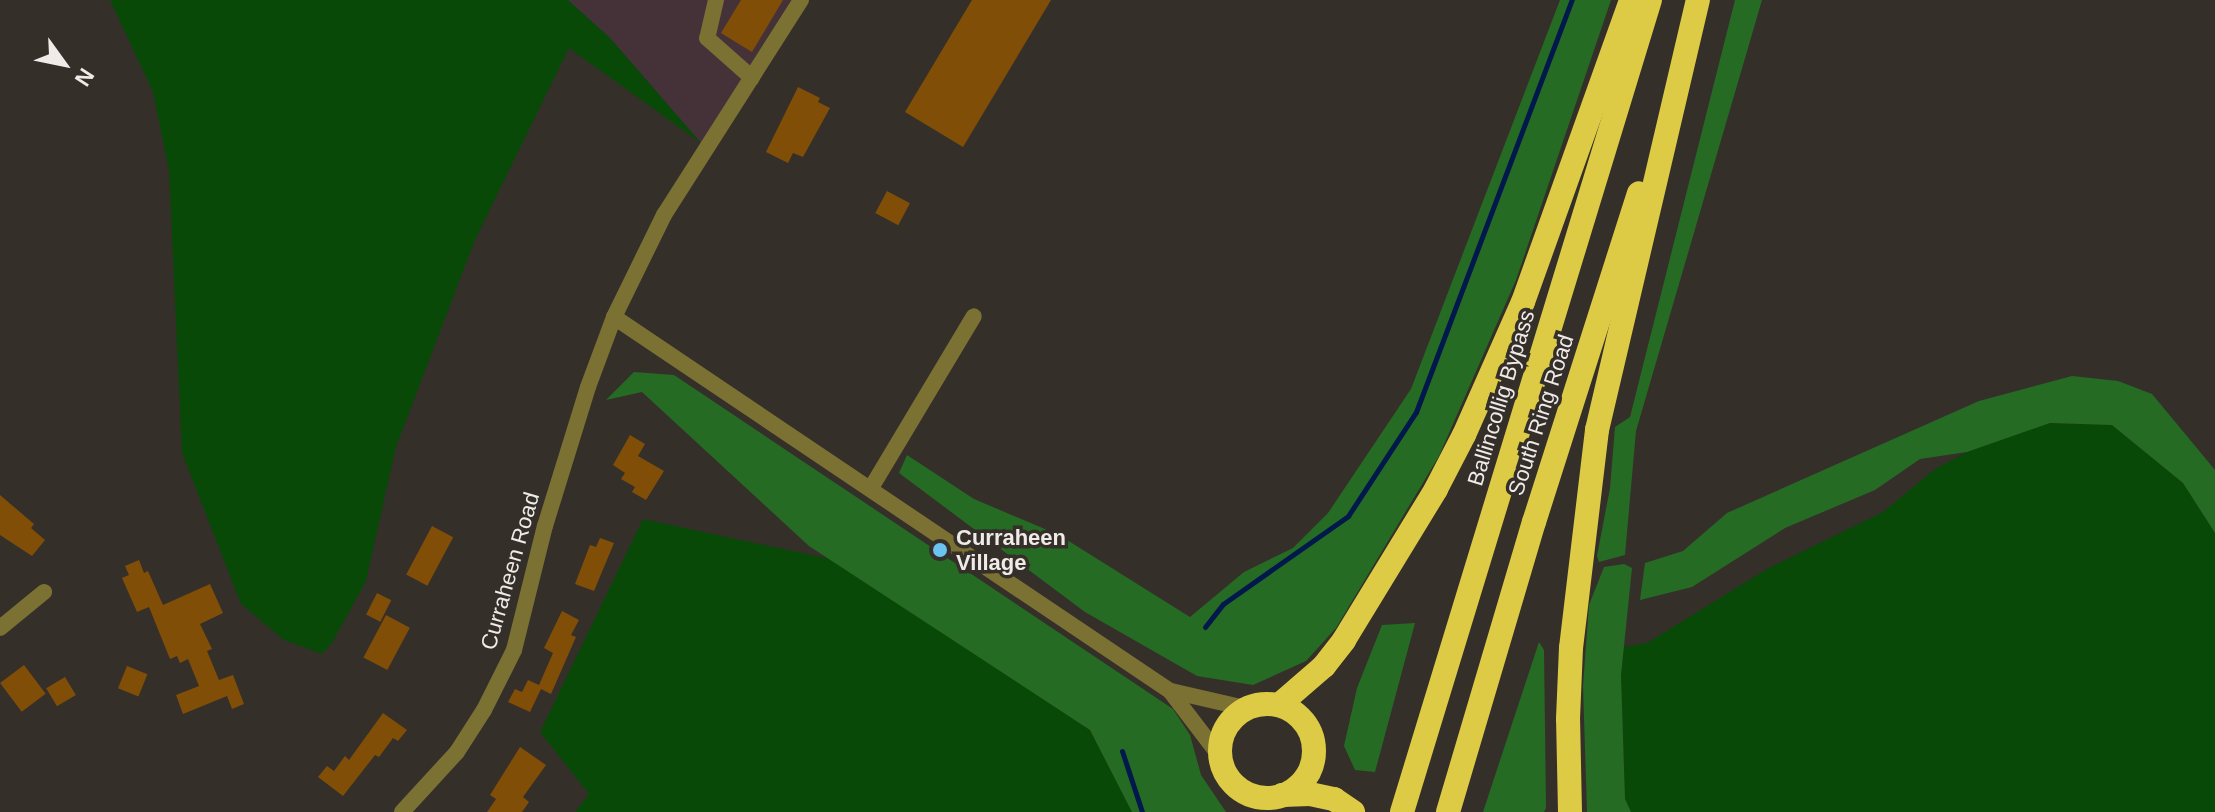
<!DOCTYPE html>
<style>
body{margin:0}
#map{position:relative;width:2215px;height:812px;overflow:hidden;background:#352f2a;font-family:Helvetica,sans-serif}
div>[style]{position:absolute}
.commercial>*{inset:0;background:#453239}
.green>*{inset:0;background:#094908}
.forest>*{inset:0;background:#266b24}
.stream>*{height:5px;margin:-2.5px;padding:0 2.5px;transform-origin:2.5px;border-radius:2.5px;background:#00184c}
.building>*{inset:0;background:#804e06;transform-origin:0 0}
.minor>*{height:16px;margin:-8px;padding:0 8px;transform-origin:8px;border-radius:8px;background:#7b7133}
.highway>*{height:24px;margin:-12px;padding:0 12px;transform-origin:12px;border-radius:12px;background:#ddca45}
.highway>.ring{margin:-12px;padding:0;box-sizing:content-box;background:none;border:24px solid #ddca45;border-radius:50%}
.dots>*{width:22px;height:22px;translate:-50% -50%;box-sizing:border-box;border:4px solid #352f2a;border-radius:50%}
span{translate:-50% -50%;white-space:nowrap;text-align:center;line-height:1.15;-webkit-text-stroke:7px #352f2a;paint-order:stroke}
.street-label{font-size:22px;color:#f0ebe8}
.poi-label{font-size:22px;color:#f0ebe8;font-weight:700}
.left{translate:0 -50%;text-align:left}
.north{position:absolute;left:24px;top:24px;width:80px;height:80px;-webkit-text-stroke:6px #352f2a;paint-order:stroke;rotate:123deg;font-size:22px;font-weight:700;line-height:32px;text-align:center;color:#f0ebe8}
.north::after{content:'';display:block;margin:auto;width:28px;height:36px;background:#f0ebe8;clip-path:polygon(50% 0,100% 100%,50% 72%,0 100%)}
</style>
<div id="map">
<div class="commercial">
<div style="clip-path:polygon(568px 0,791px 0,701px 143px,610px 38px)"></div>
</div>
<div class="green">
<div style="clip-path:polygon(110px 0,568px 0,610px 38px,701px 143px,569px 48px,475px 240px,396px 447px,366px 581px,332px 643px,322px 654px,284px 640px,241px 604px,182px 453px,169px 171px,153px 92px)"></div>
<div style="clip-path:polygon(2050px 423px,2112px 425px,2183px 483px,2215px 533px,2215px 812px,1631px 812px,1625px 799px,1621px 675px,1624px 647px,1647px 643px,1767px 569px,1883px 512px,1935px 469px,1967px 452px)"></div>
<div style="clip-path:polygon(643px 519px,830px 559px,1090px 730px,1132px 812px,575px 812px,589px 794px,540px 732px)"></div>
</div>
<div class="forest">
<div style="clip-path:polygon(1560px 0,1611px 0,1516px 280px,1439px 456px,1336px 628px,1306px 661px,1253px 685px,1197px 676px,1085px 612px,899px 473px,907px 455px,974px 499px,1059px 535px,1190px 617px,1244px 572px,1293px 548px,1328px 513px,1411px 389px)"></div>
<div style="clip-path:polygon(1735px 0,1762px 0,1636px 431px,1625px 555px,1599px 562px,1597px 556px,1610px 488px,1615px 427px,1630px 417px)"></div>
<div style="clip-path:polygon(634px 372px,674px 375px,1173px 709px,1190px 735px,1201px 775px,1226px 812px,1132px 812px,1090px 730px,809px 546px,642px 392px,606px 400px)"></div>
<div style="clip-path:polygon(2072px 376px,2118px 381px,2152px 394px,2215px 470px,2215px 533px,2183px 483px,2112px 425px,2050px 423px,1967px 452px,1920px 459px,1875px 490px,1785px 528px,1692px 587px,1640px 600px,1645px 563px,1683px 551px,1727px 513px,1979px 401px)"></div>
<div style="clip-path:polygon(1624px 564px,1632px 568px,1621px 675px,1625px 799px,1631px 812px,1587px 812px,1583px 686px,1589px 605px,1604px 567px)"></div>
<div style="clip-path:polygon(1415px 623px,1375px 772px,1355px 770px,1344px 746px,1357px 688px,1382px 625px)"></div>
<div style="clip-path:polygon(1539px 642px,1544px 650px,1546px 808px,1544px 812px,1483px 812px)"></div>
</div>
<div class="stream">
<div style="left:1205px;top:627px;width:29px;rotate:-52deg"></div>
<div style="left:1223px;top:604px;width:153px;rotate:-35.1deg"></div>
<div style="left:1348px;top:516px;width:124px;rotate:-56.8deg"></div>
<div style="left:1416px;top:412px;width:441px;rotate:-69.3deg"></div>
<div style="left:1122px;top:751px;width:64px;rotate:71.8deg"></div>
</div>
<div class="building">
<div style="clip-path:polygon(741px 0,783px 0,752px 52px,721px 33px)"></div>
<div style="clip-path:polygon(972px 0,1051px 0,963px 147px,905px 112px)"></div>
<div style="clip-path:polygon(798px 87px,820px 98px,818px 102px,830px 108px,803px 157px,793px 153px,788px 163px,766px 152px)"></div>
<div style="left:887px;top:191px;width:26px;height:25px;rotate:28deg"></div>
<div style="clip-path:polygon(630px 435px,645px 444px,638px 456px,664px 471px,646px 500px,632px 492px,635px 487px,621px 479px,625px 473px,613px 465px)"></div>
<div style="clip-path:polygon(0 495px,34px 524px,31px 528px,45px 540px,32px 556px,0 535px)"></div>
<div style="left:432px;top:526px;width:24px;height:55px;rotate:28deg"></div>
<div style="clip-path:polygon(600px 538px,614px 543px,594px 591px,575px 584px,590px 545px,596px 547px)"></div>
<div style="clip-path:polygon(139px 560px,144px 573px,148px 571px,163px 605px,210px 584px,223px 613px,200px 624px,212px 649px,207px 651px,219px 680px,233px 675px,244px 704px,232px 709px,227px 696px,183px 714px,176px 695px,199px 686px,188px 659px,180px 663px,177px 656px,170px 659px,149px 607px,137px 612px,122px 578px,129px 575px,125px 566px)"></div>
<div style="left:377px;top:593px;width:16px;height:24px;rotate:27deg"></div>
<div style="clip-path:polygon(562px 611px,579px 620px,571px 635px,576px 637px,551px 694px,541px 689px,530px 712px,508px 702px,515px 689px,522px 692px,528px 680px,539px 685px,553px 653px,544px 648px)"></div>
<div style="left:386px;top:615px;width:27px;height:48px;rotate:28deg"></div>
<div style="left:24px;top:665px;width:36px;height:30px;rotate:53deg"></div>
<div style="left:127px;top:666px;width:22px;height:24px;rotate:22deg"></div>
<div style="left:65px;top:677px;width:21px;height:22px;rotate:59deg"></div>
<div style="clip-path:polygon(383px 713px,407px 730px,398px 741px,393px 738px,379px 757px,375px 755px,343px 796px,318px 777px,327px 766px,334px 771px,345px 756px,349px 760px)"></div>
<div style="clip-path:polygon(520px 747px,546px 765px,523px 797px,529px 802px,522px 812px,487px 812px,496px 799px,490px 795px)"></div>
</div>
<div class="minor">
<div style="left:716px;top:0;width:39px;rotate:103deg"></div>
<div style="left:707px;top:38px;width:60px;rotate:41.6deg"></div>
<div style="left:614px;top:317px;width:670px;rotate:33.93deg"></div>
<div style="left:1170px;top:691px;width:81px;rotate:52.6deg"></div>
<div style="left:871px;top:488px;width:200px;rotate:-59.1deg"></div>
<div style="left:0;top:628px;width:57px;rotate:-39.3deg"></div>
<div style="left:1171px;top:691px;width:76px;rotate:12.9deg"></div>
<div style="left:402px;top:812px;width:81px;rotate:-47.5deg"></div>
<div style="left:457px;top:752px;width:50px;rotate:-57.3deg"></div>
<div style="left:484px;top:710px;width:67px;rotate:-63.4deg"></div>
<div style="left:514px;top:650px;width:128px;rotate:-76deg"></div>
<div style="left:545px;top:526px;width:145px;rotate:-72.8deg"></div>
<div style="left:588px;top:387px;width:75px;rotate:-69.6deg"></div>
<div style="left:614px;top:317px;width:114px;rotate:-63.9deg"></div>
<div style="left:664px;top:215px;width:255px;rotate:-57.5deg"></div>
</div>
<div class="highway">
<div class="ring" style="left:1220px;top:704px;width:70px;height:70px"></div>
<div style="left:1279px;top:705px;width:60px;rotate:-40.9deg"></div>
<div style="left:1324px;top:666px;width:33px;rotate:-52deg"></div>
<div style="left:1344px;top:640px;width:177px;rotate:-58.6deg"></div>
<div style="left:1436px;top:489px;width:61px;rotate:-62.6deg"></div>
<div style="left:1464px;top:435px;width:145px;rotate:-66.1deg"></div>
<div style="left:1523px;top:302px;width:321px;rotate:-70.3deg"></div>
<div style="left:1282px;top:795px;width:28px;rotate:-2deg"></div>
<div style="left:1310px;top:794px;width:25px;rotate:12deg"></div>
<div style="left:1334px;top:799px;width:23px;rotate:34deg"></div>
<div style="left:1402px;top:812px;width:849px;rotate:-73.02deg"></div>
<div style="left:1448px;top:812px;width:302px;rotate:-73.5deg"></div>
<div style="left:1534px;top:522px;width:345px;rotate:-72.3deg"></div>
<div style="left:1570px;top:812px;width:93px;rotate:-91.2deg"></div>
<div style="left:1568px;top:719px;width:71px;rotate:-87.6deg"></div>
<div style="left:1571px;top:648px;width:220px;rotate:-83.2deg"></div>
<div style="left:1597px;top:430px;width:442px;rotate:-76.8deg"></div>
</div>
<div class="dots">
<div style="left:940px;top:550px;background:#6ac3f1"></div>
</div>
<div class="street-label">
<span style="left:1501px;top:398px;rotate:-73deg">Ballincollig Bypass</span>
<span style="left:1541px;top:415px;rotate:-72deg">South Ring Road</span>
<span style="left:510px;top:571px;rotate:-74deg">Curraheen Road</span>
</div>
<div class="poi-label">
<span class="left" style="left:956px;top:550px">Curraheen<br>Village</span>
</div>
<div class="north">N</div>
</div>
